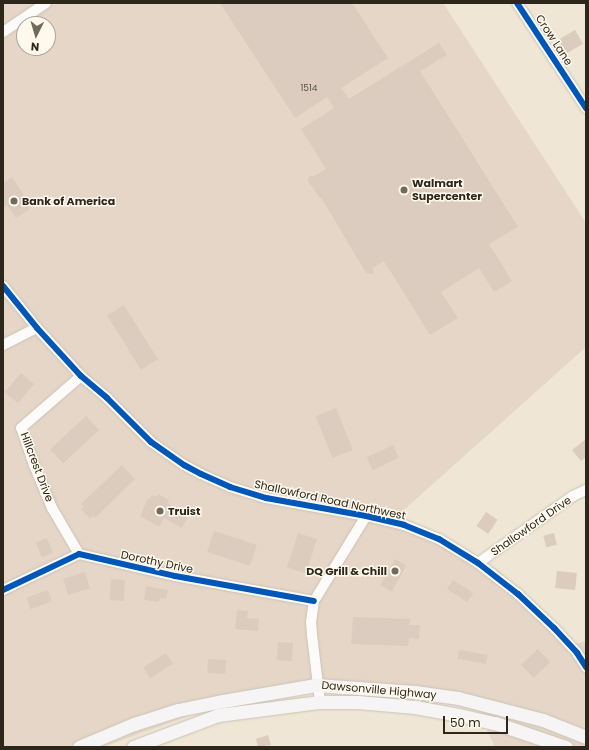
<!DOCTYPE html>
<style>
body{margin:0}
#map{position:relative;width:589px;height:750px;overflow:hidden;background:#efe6d5;font-family:Poppins,sans-serif}
div>[style]{position:absolute}
.commercial>*{inset:0;background:#e5d6c7}
.building>*{inset:0;background:#dbccbf;transform-origin:0 0}
.roads{filter:drop-shadow(0 0 1px #cac3b6) drop-shadow(0 0 1px #cac3b6)}
.minor>*{height:10px;margin:-5px;padding:0 5px;transform-origin:5px;border-radius:5px;background:#fdfbf9}
.major>*{height:13px;margin:-6.5px;padding:0 6.5px;transform-origin:6.5px;border-radius:6.5px;background:#f6f4f4}
.cycleway>*{height:6px;margin:-3px;padding:0 3px;transform-origin:3px;border-radius:3px;background:#0057b8}
.dots>*{width:11px;height:11px;translate:-50% -50%;box-sizing:border-box;border:2px solid #fff8ec;border-radius:50%}
span{translate:-50% -50%;white-space:nowrap;text-align:center;line-height:1.15;-webkit-text-stroke:3px #fff8ec;paint-order:stroke}
.number-label{font-size:9px;color:#5a5246}
.number-label span{-webkit-text-stroke-width:0}
.street-label{font-size:11px;color:#2c261b}
.poi-label{font-size:11px;color:#2c261b;font-weight:700}
.left{translate:0 -50%;text-align:left}
.right{translate:-100% -50%;text-align:right}
.frame{position:absolute;inset:0;border:4px solid #2c261b;pointer-events:none}
.north{position:absolute;left:16px;top:16px;width:40px;height:40px;box-sizing:border-box;background:#fff8ec;border:1px solid #aba498;border-radius:50%;rotate:185deg;font-size:11px;font-weight:700;line-height:16px;text-align:center;color:#2c261b}
.north::after{content:'';display:block;margin:auto;width:14px;height:18px;background:#70695c;clip-path:polygon(50% 0,100% 100%,50% 72%,0 100%)}
.scale{position:absolute;left:443px;top:716px;width:65px;height:18px;box-sizing:border-box;border:2px solid #2c261b;border-top:0;padding-left:5px;font-size:12px;line-height:14px;white-space:nowrap;color:#2c261b;-webkit-text-stroke:3px #fff8ec;paint-order:stroke}
</style>
<div id="map">
<div class="commercial">
<div style="clip-path:polygon(evenodd,3px 3px,443px 3px,586px 223px,586px 347px,397px 516px,498px 570px,574px 644px,586px 641px,586px 747px,495px 747px,478px 711px,428px 698px,341px 690px,238px 698px,103px 747px,3px 747px,3px 3px,24px 24px,48px 24px,48px 48px,24px 48px,24px 24px)"></div>
</div>
<div class="building">
<div style="clip-path:polygon(220px 3px,352px 3px,388px 58px,341px 88px,349px 99px,439px 43px,447px 55px,420px 71px,518px 227px,489px 244px,512px 281px,494px 292px,479px 268px,441px 292px,458px 318px,430px 335px,384px 261px,373px 268px,373px 274px,366px 273px,322px 199px,319px 197px,308px 181px,309px 176px,314px 176px,326px 169px,301px 129px,334px 108px,327px 97px,295px 118px)"></div>
<div style="left:575px;top:30px;width:16px;height:19px;rotate:60deg"></div>
<div style="clip-path:polygon(12px 177px,24px 195px,22px 197px,30px 209px,16px 218px,7px 205px,3px 208px,3px 183px)"></div>
<div style="left:124px;top:305px;width:64px;height:20px;rotate:58deg"></div>
<div style="left:21px;top:373px;width:17px;height:25px;rotate:40deg"></div>
<div style="left:336px;top:408px;width:45px;height:22px;rotate:68deg"></div>
<div style="left:86px;top:416px;width:19px;height:49px;rotate:47deg"></div>
<div style="clip-path:polygon(586px 439px,586px 457px,581px 461px,572px 450px)"></div>
<div style="left:393px;top:445px;width:14px;height:29px;rotate:65deg"></div>
<div style="clip-path:polygon(122px 465px,135px 479px,95px 518px,93px 516px,90px 519px,81px 509px,84px 507px,81px 504px)"></div>
<div style="clip-path:polygon(158px 494px,169px 500px,167px 503px,171px 505px,170px 507px,188px 517px,182px 528px,164px 518px,159px 527px,140px 516px,148px 498px,150px 499px,152px 495px,156px 497px)"></div>
<div style="left:486px;top:512px;width:14px;height:17px;rotate:34deg"></div>
<div style="left:214px;top:531px;width:45px;height:22px;rotate:18deg"></div>
<div style="left:298px;top:533px;width:20px;height:36px;rotate:18deg"></div>
<div style="left:554px;top:533px;width:12px;height:11px;rotate:76deg"></div>
<div style="left:47px;top:538px;width:16px;height:12px;rotate:68deg"></div>
<div style="left:395px;top:559px;width:13px;height:30px;rotate:29deg"></div>
<div style="left:557px;top:571px;width:20px;height:17px;rotate:6deg"></div>
<div style="left:85px;top:572px;width:17px;height:23px;rotate:73deg"></div>
<div style="left:111px;top:579px;width:14px;height:21px;rotate:4deg"></div>
<div style="left:453px;top:580px;width:24px;height:11px;rotate:33deg"></div>
<div style="clip-path:polygon(146px 586px,168px 590px,166px 599px,160px 598px,159px 602px,144px 600px)"></div>
<div style="left:48px;top:590px;width:12px;height:23px;rotate:70deg"></div>
<div style="clip-path:polygon(237px 610px,248px 611px,247px 618px,259px 619px,258px 631px,235px 629px)"></div>
<div style="clip-path:polygon(353px 617px,410px 619px,409px 625px,420px 625px,419px 639px,409px 638px,408px 646px,351px 644px)"></div>
<div style="left:278px;top:642px;width:15px;height:18px;rotate:4deg"></div>
<div style="left:538px;top:649px;width:18px;height:23px;rotate:47deg"></div>
<div style="left:459px;top:650px;width:29px;height:9px;rotate:10deg"></div>
<div style="left:166px;top:653px;width:13px;height:27px;rotate:58deg"></div>
<div style="left:208px;top:659px;width:18px;height:14px;rotate:3deg"></div>
<div style="clip-path:polygon(268px 735px,271px 745px,258px 747px,256px 739px)"></div>
</div>
<div class="roads">
<div class="minor">
<div style="left:517px;top:3px;width:126px;rotate:56.7deg"></div>
<div style="left:3px;top:32px;width:52px;rotate:-34deg"></div>
<div style="left:3px;top:286px;width:54px;rotate:51deg"></div>
<div style="left:37px;top:328px;width:65px;rotate:47.5deg"></div>
<div style="left:81px;top:376px;width:34px;rotate:40deg"></div>
<div style="left:107px;top:398px;width:62px;rotate:45deg"></div>
<div style="left:151px;top:442px;width:40px;rotate:34.9deg"></div>
<div style="left:184px;top:465px;width:19px;rotate:28deg"></div>
<div style="left:201px;top:474px;width:32px;rotate:24deg"></div>
<div style="left:230px;top:487px;width:38px;rotate:17deg"></div>
<div style="left:266px;top:498px;width:102px;rotate:10.2deg"></div>
<div style="left:366px;top:516px;width:39px;rotate:13deg"></div>
<div style="left:404px;top:525px;width:38px;rotate:22deg"></div>
<div style="left:439px;top:539px;width:46px;rotate:31.6deg"></div>
<div style="left:478px;top:563px;width:51px;rotate:37.8deg"></div>
<div style="left:518px;top:594px;width:50px;rotate:43.4deg"></div>
<div style="left:554px;top:628px;width:34px;rotate:47deg"></div>
<div style="left:577px;top:653px;width:17px;rotate:57deg"></div>
<div style="left:3px;top:345px;width:38px;rotate:-27deg"></div>
<div style="left:79px;top:554px;width:53px;rotate:-120.4deg"></div>
<div style="left:52px;top:508px;width:47px;rotate:-112.7deg"></div>
<div style="left:34px;top:465px;width:39px;rotate:-109deg"></div>
<div style="left:21px;top:428px;width:79px;rotate:-40.9deg"></div>
<div style="left:478px;top:563px;width:116px;rotate:-35.2deg"></div>
<div style="left:573px;top:496px;width:14px;rotate:-25deg"></div>
<div style="left:3px;top:590px;width:84px;rotate:-25.3deg"></div>
<div style="left:79px;top:554px;width:98px;rotate:12.9deg"></div>
<div style="left:175px;top:576px;width:141px;rotate:10.2deg"></div>
<div style="left:320px;top:702px;width:67px;rotate:-96.8deg"></div>
<div style="left:312px;top:635px;width:13px;rotate:-94deg"></div>
<div style="left:311px;top:622px;width:21px;rotate:-82deg"></div>
<div style="left:314px;top:601px;width:100px;rotate:-58.5deg"></div>
</div>
<div class="major">
<div style="left:79px;top:747px;width:60px;rotate:-22.7deg"></div>
<div style="left:134px;top:724px;width:46px;rotate:-17.7deg"></div>
<div style="left:178px;top:710px;width:46px;rotate:-11.3deg"></div>
<div style="left:223px;top:701px;width:94px;rotate:-9.8deg"></div>
<div style="left:316px;top:685px;width:99px;rotate:4deg"></div>
<div style="left:415px;top:692px;width:43px;rotate:7.9deg"></div>
<div style="left:458px;top:698px;width:88px;rotate:14.5deg"></div>
<div style="left:543px;top:720px;width:46px;rotate:21.6deg"></div>
<div style="left:133px;top:747px;width:91px;rotate:-20.6deg"></div>
<div style="left:218px;top:715px;width:103px;rotate:-7.3deg"></div>
<div style="left:320px;top:702px;width:38px"></div>
<div style="left:358px;top:702px;width:57px;rotate:5deg"></div>
<div style="left:415px;top:707px;width:45px;rotate:10.3deg"></div>
<div style="left:459px;top:715px;width:37px;rotate:13deg"></div>
<div style="left:495px;top:723px;width:75px;rotate:18.7deg"></div>
</div>
</div>
<div class="cycleway">
<div style="left:517px;top:3px;width:126px;rotate:56.7deg"></div>
<div style="left:3px;top:286px;width:54px;rotate:51deg"></div>
<div style="left:37px;top:328px;width:65px;rotate:47.5deg"></div>
<div style="left:81px;top:376px;width:34px;rotate:40deg"></div>
<div style="left:107px;top:398px;width:62px;rotate:45deg"></div>
<div style="left:151px;top:442px;width:40px;rotate:34.9deg"></div>
<div style="left:184px;top:465px;width:19px;rotate:28deg"></div>
<div style="left:201px;top:474px;width:32px;rotate:24deg"></div>
<div style="left:230px;top:487px;width:38px;rotate:17deg"></div>
<div style="left:266px;top:498px;width:102px;rotate:10.2deg"></div>
<div style="left:366px;top:516px;width:39px;rotate:13deg"></div>
<div style="left:404px;top:525px;width:38px;rotate:22deg"></div>
<div style="left:439px;top:539px;width:46px;rotate:31.6deg"></div>
<div style="left:478px;top:563px;width:51px;rotate:37.8deg"></div>
<div style="left:518px;top:594px;width:50px;rotate:43.4deg"></div>
<div style="left:554px;top:628px;width:34px;rotate:47deg"></div>
<div style="left:577px;top:653px;width:17px;rotate:57deg"></div>
<div style="left:3px;top:590px;width:84px;rotate:-25.3deg"></div>
<div style="left:79px;top:554px;width:98px;rotate:12.9deg"></div>
<div style="left:175px;top:576px;width:141px;rotate:10.2deg"></div>
</div>
<div class="dots">
<div style="left:404px;top:190px;background:#70695c"></div>
<div style="left:14px;top:201px;background:#70695c"></div>
<div style="left:160px;top:511px;background:#70695c"></div>
<div style="left:395px;top:571px;background:#70695c"></div>
</div>
<div class="number-label">
<span style="left:309px;top:88px">1514</span>
</div>
<div class="street-label">
<span style="left:554px;top:40px;rotate:57deg">Crow Lane</span>
<span style="left:37px;top:467px;rotate:69deg">Hillcrest Drive</span>
<span style="left:330px;top:500px;rotate:12deg">Shallowford Road Northwest</span>
<span style="left:531px;top:526px;rotate:-35deg">Shallowford Drive</span>
<span style="left:157px;top:562px;rotate:12deg">Dorothy Drive</span>
<span style="left:379px;top:690px;rotate:5deg">Dawsonville Highway</span>
</div>
<div class="poi-label">
<span class="left" style="left:412px;top:190px">Walmart<br>Supercenter</span>
<span class="left" style="left:22px;top:201px">Bank of America</span>
<span class="left" style="left:168px;top:511px">Truist</span>
<span class="right" style="left:387px;top:571px">DQ Grill &amp; Chill</span>
</div>
<div class="frame"></div>
<div class="north">N</div>
<div class="scale">50 m</div>
</div>
